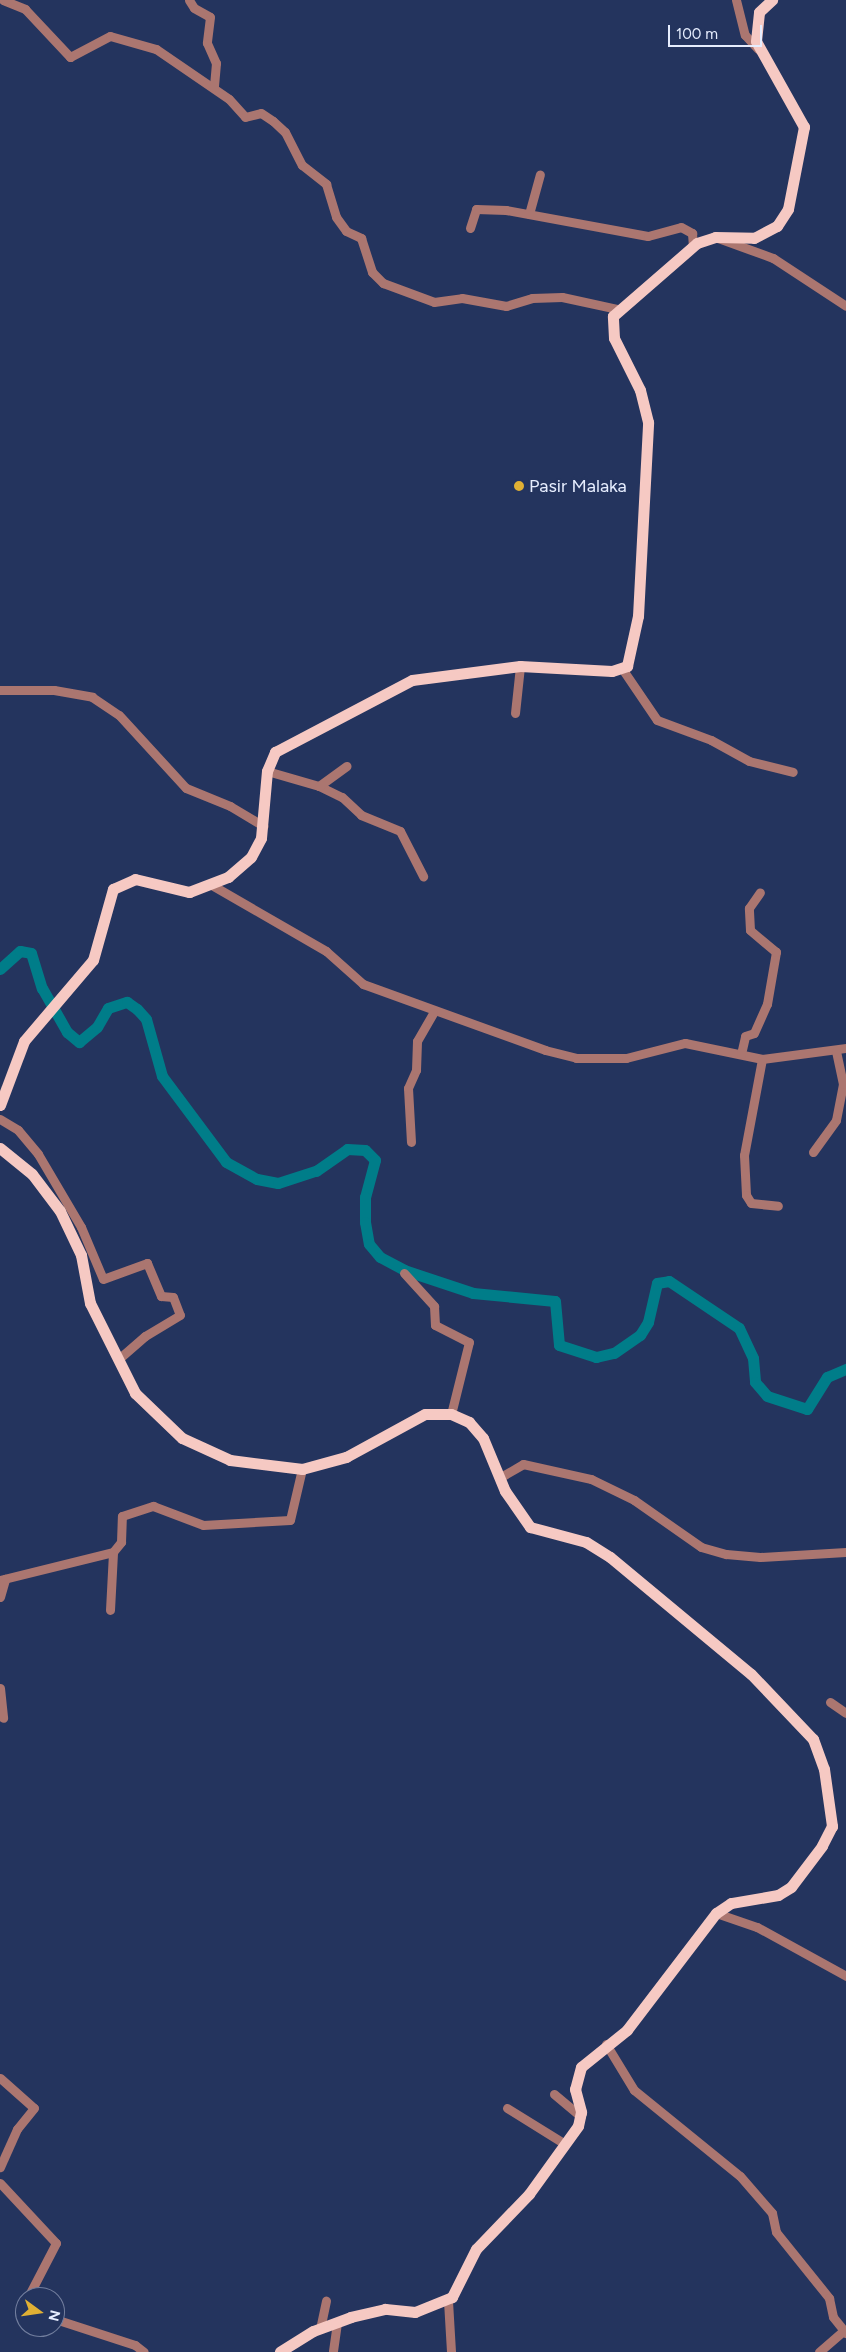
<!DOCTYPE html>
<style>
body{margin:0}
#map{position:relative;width:846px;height:2352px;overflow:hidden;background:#24345e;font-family:Figtree,sans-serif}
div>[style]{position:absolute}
.river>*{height:11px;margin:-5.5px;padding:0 5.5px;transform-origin:5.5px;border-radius:5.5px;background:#007d89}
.minor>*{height:9px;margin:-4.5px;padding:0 4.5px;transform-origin:4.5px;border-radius:4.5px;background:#ab7670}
.major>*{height:11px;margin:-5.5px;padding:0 5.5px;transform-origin:5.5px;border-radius:5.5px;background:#f6c9c3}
.dots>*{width:14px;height:14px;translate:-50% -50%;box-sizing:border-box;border:2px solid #24345e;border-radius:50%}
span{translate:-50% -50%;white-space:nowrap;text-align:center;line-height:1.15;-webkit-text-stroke:4px #24345e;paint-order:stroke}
.poi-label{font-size:18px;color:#e6edfe}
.left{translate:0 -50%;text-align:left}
.north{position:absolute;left:15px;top:2287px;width:50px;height:50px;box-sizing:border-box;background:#24345e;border:1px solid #727e9e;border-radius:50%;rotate:104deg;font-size:14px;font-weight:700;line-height:20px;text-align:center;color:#e6edfe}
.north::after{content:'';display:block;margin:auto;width:18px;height:22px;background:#e0b034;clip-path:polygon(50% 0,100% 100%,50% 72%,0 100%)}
.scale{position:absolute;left:668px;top:25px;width:94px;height:22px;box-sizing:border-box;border:2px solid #e6edfe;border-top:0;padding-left:6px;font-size:15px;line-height:18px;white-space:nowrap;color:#e6edfe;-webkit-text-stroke:4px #24345e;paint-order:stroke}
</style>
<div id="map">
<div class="river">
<div style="left:0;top:969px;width:27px;rotate:-42deg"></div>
<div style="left:20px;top:951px;width:11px;rotate:10deg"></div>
<div style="left:31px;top:953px;width:37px;rotate:73deg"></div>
<div style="left:42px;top:988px;width:51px;rotate:60.4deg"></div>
<div style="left:67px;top:1032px;width:16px;rotate:40deg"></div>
<div style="left:79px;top:1042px;width:23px;rotate:-40deg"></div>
<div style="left:97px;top:1027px;width:22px;rotate:-60deg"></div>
<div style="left:108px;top:1008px;width:20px;rotate:-18deg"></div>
<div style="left:127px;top:1002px;width:12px;rotate:35deg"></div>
<div style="left:137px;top:1009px;width:13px;rotate:48deg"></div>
<div style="left:146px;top:1019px;width:59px;rotate:74.3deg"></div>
<div style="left:162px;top:1076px;width:107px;rotate:53.3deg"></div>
<div style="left:226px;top:1162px;width:35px;rotate:29deg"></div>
<div style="left:257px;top:1179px;width:21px;rotate:11deg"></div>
<div style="left:278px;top:1183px;width:40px;rotate:-18deg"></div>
<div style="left:316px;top:1171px;width:38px;rotate:-35deg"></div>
<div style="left:347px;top:1149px;width:18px;rotate:3deg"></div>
<div style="left:365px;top:1150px;width:14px;rotate:45deg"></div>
<div style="left:375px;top:1160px;width:38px;rotate:105deg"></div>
<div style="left:365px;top:1197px;width:25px;rotate:90deg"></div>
<div style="left:365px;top:1222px;width:22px;rotate:80deg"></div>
<div style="left:369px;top:1244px;width:17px;rotate:50deg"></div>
<div style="left:380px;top:1257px;width:27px;rotate:28deg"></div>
<div style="left:404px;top:1270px;width:73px;rotate:18.4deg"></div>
<div style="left:473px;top:1293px;width:82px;rotate:5.6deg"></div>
<div style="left:555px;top:1301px;width:44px;rotate:84.8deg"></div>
<div style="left:559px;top:1345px;width:39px;rotate:18deg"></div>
<div style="left:596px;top:1357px;width:18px;rotate:-13deg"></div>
<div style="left:614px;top:1353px;width:32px;rotate:-35deg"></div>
<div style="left:640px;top:1335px;width:15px;rotate:-58deg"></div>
<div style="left:648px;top:1322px;width:40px;rotate:-77deg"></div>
<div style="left:657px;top:1283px;width:12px;rotate:-9deg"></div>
<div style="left:669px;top:1281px;width:84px;rotate:33.9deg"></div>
<div style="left:739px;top:1328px;width:33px;rotate:65deg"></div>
<div style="left:753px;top:1358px;width:24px;rotate:85deg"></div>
<div style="left:755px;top:1382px;width:18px;rotate:49deg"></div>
<div style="left:767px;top:1396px;width:42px;rotate:18deg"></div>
<div style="left:807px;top:1409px;width:38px;rotate:-58deg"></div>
<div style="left:827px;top:1377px;width:21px;rotate:-23deg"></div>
</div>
<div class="minor">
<div style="left:3px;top:0;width:24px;rotate:22deg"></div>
<div style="left:25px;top:9px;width:66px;rotate:46.8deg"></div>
<div style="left:70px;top:57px;width:45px;rotate:-27.7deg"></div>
<div style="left:110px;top:36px;width:48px;rotate:15.8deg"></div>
<div style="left:156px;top:49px;width:88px;rotate:34.4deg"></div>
<div style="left:229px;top:99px;width:24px;rotate:48deg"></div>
<div style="left:245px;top:117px;width:16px;rotate:-14deg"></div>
<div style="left:261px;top:113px;width:14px;rotate:34deg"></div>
<div style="left:273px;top:121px;width:16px;rotate:43deg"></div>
<div style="left:285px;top:132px;width:37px;rotate:63deg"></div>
<div style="left:302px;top:165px;width:31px;rotate:38deg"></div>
<div style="left:326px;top:184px;width:34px;rotate:73deg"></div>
<div style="left:336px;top:217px;width:17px;rotate:54deg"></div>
<div style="left:346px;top:231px;width:17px;rotate:25deg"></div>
<div style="left:361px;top:238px;width:36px;rotate:72deg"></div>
<div style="left:372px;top:272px;width:16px;rotate:45deg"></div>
<div style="left:383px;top:283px;width:54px;rotate:20.4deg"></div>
<div style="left:434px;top:302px;width:28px;rotate:-8deg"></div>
<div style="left:462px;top:298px;width:45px;rotate:10.3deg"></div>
<div style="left:506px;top:306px;width:27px;rotate:-17deg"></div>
<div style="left:532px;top:298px;width:30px;rotate:-2deg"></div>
<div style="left:562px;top:297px;width:56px;rotate:12.3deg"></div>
<div style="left:189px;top:0;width:9px;rotate:58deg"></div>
<div style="left:194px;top:8px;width:18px;rotate:29deg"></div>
<div style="left:210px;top:17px;width:26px;rotate:97deg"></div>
<div style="left:207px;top:43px;width:22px;rotate:66deg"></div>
<div style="left:216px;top:63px;width:24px;rotate:95deg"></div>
<div style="left:736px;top:0;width:36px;rotate:76deg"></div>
<div style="left:745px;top:35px;width:19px;rotate:47deg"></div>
<div style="left:529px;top:214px;width:41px;rotate:-74.6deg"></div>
<div style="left:470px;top:228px;width:20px;rotate:-72deg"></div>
<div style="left:476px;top:209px;width:30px;rotate:2deg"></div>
<div style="left:506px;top:210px;width:144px;rotate:10.4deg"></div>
<div style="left:648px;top:236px;width:34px;rotate:-15deg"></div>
<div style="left:681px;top:227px;width:13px;rotate:29deg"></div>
<div style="left:692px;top:233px;width:13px;rotate:86deg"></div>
<div style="left:718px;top:238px;width:59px;rotate:20deg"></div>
<div style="left:773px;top:258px;width:87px;rotate:33.3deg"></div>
<div style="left:623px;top:670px;width:60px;rotate:55.8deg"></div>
<div style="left:657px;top:720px;width:58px;rotate:20.3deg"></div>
<div style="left:711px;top:740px;width:43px;rotate:28.9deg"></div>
<div style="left:749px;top:761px;width:45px;rotate:14deg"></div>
<div style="left:0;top:690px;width:54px"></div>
<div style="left:54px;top:690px;width:39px;rotate:10deg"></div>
<div style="left:92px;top:697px;width:32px;rotate:34deg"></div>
<div style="left:119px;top:715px;width:99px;rotate:47.5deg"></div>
<div style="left:186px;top:788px;width:48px;rotate:22.2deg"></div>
<div style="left:230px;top:806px;width:39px;rotate:31deg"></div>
<div style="left:515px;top:713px;width:47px;rotate:-83.9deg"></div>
<div style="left:267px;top:771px;width:54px;rotate:16.1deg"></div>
<div style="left:319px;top:786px;width:25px;rotate:26deg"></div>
<div style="left:342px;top:797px;width:26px;rotate:43deg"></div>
<div style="left:361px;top:815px;width:42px;rotate:22.3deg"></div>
<div style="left:400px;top:831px;width:51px;rotate:62.9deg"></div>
<div style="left:319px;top:786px;width:34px;rotate:-36deg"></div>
<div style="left:210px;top:884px;width:134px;rotate:30deg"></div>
<div style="left:326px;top:951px;width:50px;rotate:41.7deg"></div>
<div style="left:363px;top:984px;width:194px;rotate:19.9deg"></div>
<div style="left:545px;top:1050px;width:32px;rotate:14deg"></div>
<div style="left:576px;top:1058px;width:50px"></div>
<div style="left:626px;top:1058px;width:61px;rotate:-14.3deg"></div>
<div style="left:685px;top:1043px;width:79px;rotate:11.7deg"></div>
<div style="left:762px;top:1059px;width:85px;rotate:-7.5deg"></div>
<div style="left:741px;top:1054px;width:18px;rotate:-77deg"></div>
<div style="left:745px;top:1036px;width:9px;rotate:-18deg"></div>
<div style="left:754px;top:1033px;width:32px;rotate:-66deg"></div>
<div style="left:767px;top:1004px;width:53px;rotate:-80.2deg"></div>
<div style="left:776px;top:952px;width:34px;rotate:-140deg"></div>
<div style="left:750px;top:930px;width:22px;rotate:-93deg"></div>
<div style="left:749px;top:908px;width:19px;rotate:-55deg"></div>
<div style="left:762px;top:1059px;width:98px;rotate:100.6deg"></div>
<div style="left:744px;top:1155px;width:40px;rotate:87.1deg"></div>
<div style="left:746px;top:1195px;width:9px;rotate:58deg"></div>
<div style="left:751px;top:1203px;width:27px;rotate:6deg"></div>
<div style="left:0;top:1119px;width:21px;rotate:31deg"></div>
<div style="left:18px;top:1130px;width:31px;rotate:50deg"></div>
<div style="left:38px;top:1154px;width:85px;rotate:59.5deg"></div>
<div style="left:81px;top:1227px;width:56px;rotate:67.1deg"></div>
<div style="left:103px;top:1279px;width:47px;rotate:-20deg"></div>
<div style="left:147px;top:1263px;width:36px;rotate:67deg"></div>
<div style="left:161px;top:1296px;width:12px;rotate:5deg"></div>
<div style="left:173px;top:1297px;width:19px;rotate:69deg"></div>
<div style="left:180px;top:1315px;width:41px;rotate:149deg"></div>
<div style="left:145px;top:1336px;width:32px;rotate:139deg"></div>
<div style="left:411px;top:1142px;width:54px;rotate:-93.2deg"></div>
<div style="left:408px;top:1088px;width:20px;rotate:-66deg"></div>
<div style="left:416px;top:1070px;width:29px;rotate:-88deg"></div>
<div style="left:417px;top:1041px;width:32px;rotate:-60deg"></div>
<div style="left:813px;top:1152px;width:39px;rotate:-54deg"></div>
<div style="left:836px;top:1120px;width:37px;rotate:-79deg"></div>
<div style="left:843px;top:1084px;width:33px;rotate:-102deg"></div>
<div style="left:404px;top:1273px;width:45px;rotate:47.7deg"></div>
<div style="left:434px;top:1306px;width:19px;rotate:87deg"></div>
<div style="left:435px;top:1325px;width:38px;rotate:27deg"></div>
<div style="left:469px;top:1342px;width:74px;rotate:104deg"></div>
<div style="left:499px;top:1478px;width:28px;rotate:-30deg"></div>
<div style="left:523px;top:1464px;width:70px;rotate:12.4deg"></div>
<div style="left:591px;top:1479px;width:48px;rotate:26deg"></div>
<div style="left:634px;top:1500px;width:82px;rotate:35deg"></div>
<div style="left:701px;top:1547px;width:26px;rotate:16deg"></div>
<div style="left:726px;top:1554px;width:34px;rotate:5deg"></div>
<div style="left:760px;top:1557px;width:86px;rotate:-3.3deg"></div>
<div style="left:0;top:1580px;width:116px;rotate:-13.9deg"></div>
<div style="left:113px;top:1552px;width:13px;rotate:-51deg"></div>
<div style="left:121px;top:1542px;width:26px;rotate:-88deg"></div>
<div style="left:122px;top:1516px;width:33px;rotate:-18deg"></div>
<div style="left:153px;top:1506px;width:53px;rotate:20.8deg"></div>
<div style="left:203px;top:1525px;width:87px;rotate:-3.3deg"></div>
<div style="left:290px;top:1520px;width:52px;rotate:-76.8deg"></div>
<div style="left:0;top:1597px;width:19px;rotate:-74deg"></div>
<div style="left:110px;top:1610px;width:58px;rotate:-87deg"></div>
<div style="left:0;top:1688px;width:30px;rotate:84deg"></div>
<div style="left:830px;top:1702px;width:19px;rotate:35deg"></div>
<div style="left:716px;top:1913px;width:43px;rotate:18.9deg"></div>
<div style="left:757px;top:1927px;width:102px;rotate:28.8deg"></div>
<div style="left:606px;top:2044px;width:54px;rotate:58.7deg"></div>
<div style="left:634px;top:2090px;width:136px;rotate:39.1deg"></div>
<div style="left:740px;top:2176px;width:49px;rotate:49.1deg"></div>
<div style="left:772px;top:2213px;width:19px;rotate:78deg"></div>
<div style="left:776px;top:2232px;width:85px;rotate:51.2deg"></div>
<div style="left:829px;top:2298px;width:19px;rotate:78deg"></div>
<div style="left:833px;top:2317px;width:21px;rotate:51deg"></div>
<div style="left:0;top:2078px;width:45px;rotate:41.4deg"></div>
<div style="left:34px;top:2108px;width:27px;rotate:129deg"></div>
<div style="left:17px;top:2129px;width:42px;rotate:114.1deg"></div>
<div style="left:554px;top:2094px;width:35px;rotate:40deg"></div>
<div style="left:507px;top:2108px;width:68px;rotate:31.8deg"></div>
<div style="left:0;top:2183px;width:82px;rotate:47deg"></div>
<div style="left:56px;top:2243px;width:61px;rotate:117.4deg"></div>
<div style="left:448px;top:2301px;width:51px;rotate:86.6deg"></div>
<div style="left:55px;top:2319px;width:84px;rotate:18deg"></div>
<div style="left:135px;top:2345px;width:11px;rotate:38deg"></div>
<div style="left:320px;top:2329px;width:29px;rotate:-78deg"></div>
<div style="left:333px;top:2351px;width:29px;rotate:-82deg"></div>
<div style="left:819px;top:2352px;width:32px;rotate:-41deg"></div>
</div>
<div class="major">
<div style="left:0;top:1105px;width:68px;rotate:-69.4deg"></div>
<div style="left:24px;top:1041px;width:106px;rotate:-49.6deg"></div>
<div style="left:93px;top:960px;width:74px;rotate:-74.3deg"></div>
<div style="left:113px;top:889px;width:24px;rotate:-24deg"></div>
<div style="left:135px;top:879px;width:56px;rotate:13.5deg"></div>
<div style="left:189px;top:892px;width:42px;rotate:-21deg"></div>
<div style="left:228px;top:877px;width:30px;rotate:-41deg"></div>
<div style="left:251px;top:857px;width:21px;rotate:-62deg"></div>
<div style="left:261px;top:838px;width:67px;rotate:-84.9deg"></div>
<div style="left:267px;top:771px;width:21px;rotate:-67deg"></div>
<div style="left:275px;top:752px;width:155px;rotate:-27.7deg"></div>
<div style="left:412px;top:680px;width:109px;rotate:-7.4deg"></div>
<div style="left:520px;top:666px;width:92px;rotate:3.1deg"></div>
<div style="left:612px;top:671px;width:16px;rotate:-18deg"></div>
<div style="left:627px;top:666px;width:51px;rotate:-77.6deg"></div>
<div style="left:638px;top:616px;width:194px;rotate:-87deg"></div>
<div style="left:648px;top:422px;width:33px;rotate:-104deg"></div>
<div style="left:640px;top:390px;width:58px;rotate:-116.6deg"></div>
<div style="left:614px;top:338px;width:22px;rotate:-93deg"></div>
<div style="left:613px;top:316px;width:111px;rotate:-41deg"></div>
<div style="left:697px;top:243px;width:19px;rotate:-18deg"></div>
<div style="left:715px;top:237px;width:39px;rotate:1deg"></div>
<div style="left:754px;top:238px;width:26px;rotate:-28deg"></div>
<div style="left:777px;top:226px;width:20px;rotate:-57deg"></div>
<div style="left:788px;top:209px;width:84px;rotate:-79deg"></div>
<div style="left:804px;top:127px;width:98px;rotate:-119.2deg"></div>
<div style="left:756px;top:41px;width:29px;rotate:-84deg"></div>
<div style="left:759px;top:12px;width:18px;rotate:-43deg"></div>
<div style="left:0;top:1148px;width:41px;rotate:39.1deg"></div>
<div style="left:32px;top:1174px;width:46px;rotate:52.9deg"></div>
<div style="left:60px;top:1211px;width:49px;rotate:64.5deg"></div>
<div style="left:81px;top:1255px;width:49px;rotate:79.4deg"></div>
<div style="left:90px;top:1303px;width:101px;rotate:63.4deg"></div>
<div style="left:135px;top:1393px;width:65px;rotate:43.8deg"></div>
<div style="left:182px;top:1438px;width:53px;rotate:24.6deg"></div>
<div style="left:230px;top:1460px;width:73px;rotate:7.1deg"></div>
<div style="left:302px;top:1469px;width:46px;rotate:-15.3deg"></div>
<div style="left:346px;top:1457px;width:90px;rotate:-28.6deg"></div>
<div style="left:425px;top:1414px;width:26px"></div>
<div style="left:451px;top:1414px;width:20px;rotate:24deg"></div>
<div style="left:469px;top:1422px;width:21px;rotate:49deg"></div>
<div style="left:483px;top:1438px;width:57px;rotate:67.5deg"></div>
<div style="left:505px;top:1491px;width:44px;rotate:55.2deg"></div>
<div style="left:530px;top:1527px;width:58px;rotate:15deg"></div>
<div style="left:586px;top:1542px;width:28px;rotate:32deg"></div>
<div style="left:610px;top:1557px;width:183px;rotate:39.7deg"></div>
<div style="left:751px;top:1674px;width:90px;rotate:46.4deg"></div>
<div style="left:813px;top:1739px;width:32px;rotate:70deg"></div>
<div style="left:824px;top:1769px;width:58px;rotate:82deg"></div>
<div style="left:832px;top:1826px;width:22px;rotate:117deg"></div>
<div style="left:822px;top:1846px;width:51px;rotate:127.1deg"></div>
<div style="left:791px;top:1887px;width:15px;rotate:148deg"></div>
<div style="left:778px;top:1895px;width:48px;rotate:170.3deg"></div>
<div style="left:731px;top:1903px;width:18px;rotate:146deg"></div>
<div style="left:716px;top:1913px;width:147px;rotate:127.3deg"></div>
<div style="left:627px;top:2030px;width:59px;rotate:141.2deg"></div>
<div style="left:581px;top:2067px;width:23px;rotate:105deg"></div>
<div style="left:575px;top:2089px;width:24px;rotate:75deg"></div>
<div style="left:581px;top:2112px;width:14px;rotate:102deg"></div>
<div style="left:578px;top:2126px;width:84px;rotate:125.8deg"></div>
<div style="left:529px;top:2194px;width:76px;rotate:133.9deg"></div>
<div style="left:476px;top:2249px;width:54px;rotate:116.6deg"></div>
<div style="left:452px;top:2297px;width:40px;rotate:158deg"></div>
<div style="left:415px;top:2312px;width:30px;rotate:-174deg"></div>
<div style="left:385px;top:2309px;width:35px;rotate:167deg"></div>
<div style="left:351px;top:2317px;width:40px;rotate:159.8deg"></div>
<div style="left:313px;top:2331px;width:39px;rotate:148deg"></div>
</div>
<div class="dots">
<div style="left:519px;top:486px;background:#e0b034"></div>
</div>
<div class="poi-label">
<span class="left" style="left:529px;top:486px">Pasir Malaka</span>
</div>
<div class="north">N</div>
<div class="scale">100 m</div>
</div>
